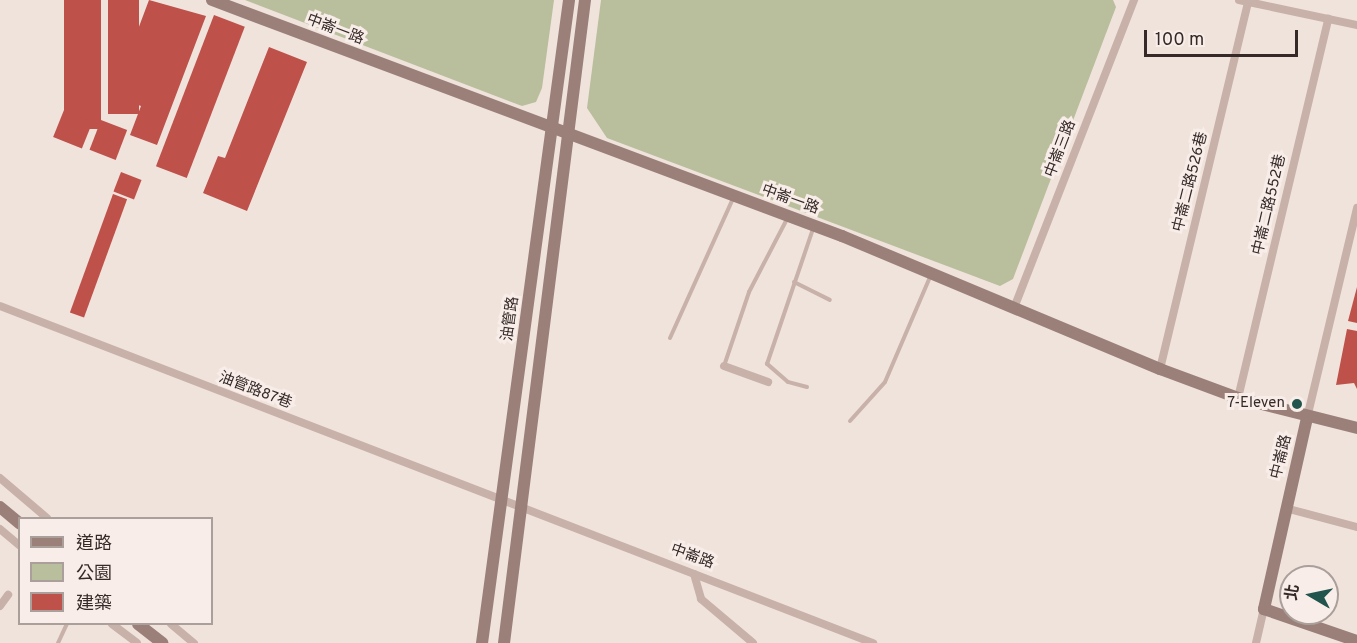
<!DOCTYPE html>
<meta charset="utf-8">
<style>
body{margin:0}
#map{position:relative;width:1357px;height:643px;overflow:hidden;background:#f0e3dc;font-family:Overpass,"Noto Sans TC",sans-serif}
div>[style]{position:absolute}
.green>*{inset:0;background:#b9be9c}
.building>*{inset:0;background:#bf514b;transform-origin:0 0}
.lane>*{height:4px;margin:-2px;padding:0 2px;transform-origin:2px;border-radius:2px;background:#c8b1a8}
.street>*{height:8px;margin:-4px;padding:0 4px;transform-origin:4px;border-radius:4px;background:#c8b1a8}
.secondary>*{height:12px;margin:-6px;padding:0 6px;transform-origin:6px;border-radius:6px;background:#9b807a}
.dots>*{width:16px;height:16px;translate:-50% -50%;box-sizing:border-box;border:3px solid #f8ede8;border-radius:50%}
span{translate:-50% -50%;white-space:nowrap;text-align:center;line-height:1.15;-webkit-text-stroke:6px #f8ede8;paint-order:stroke}
.street-label{font-size:15px;color:#352a28}
.poi-label{font-size:15px;color:#352a28}
.right{translate:-100% -50%;text-align:right}
.legend{position:absolute;left:18px;top:517px;width:195px;height:108px;box-sizing:border-box;background:#f8ede8;border:2px solid #aa9f9b;margin:0;padding:8px 10px;list-style:none;font-size:18px;color:#352a28}
.legend li{display:flex;align-items:center;gap:12px;height:30px}
.legend b{width:30px;border:2px solid #aa9f9b}
.north{position:absolute;left:1279px;top:565px;width:60px;height:60px;box-sizing:border-box;background:#f8ede8;border:2px solid #aa9f9b;border-radius:50%;rotate:279deg;font-size:16px;font-weight:700;line-height:24px;text-align:center;color:#352a28}
.north::after{content:'';display:block;margin:auto;width:21px;height:27px;background:#20544d;clip-path:polygon(50% 0,100% 100%,50% 72%,0 100%)}
.scale{position:absolute;left:1144px;top:30px;width:154px;height:27px;box-sizing:border-box;border:3px solid #352a28;border-top:0;padding-left:8px;font-size:18px;line-height:21px;white-space:nowrap;color:#352a28;-webkit-text-stroke:4px #f8ede8;paint-order:stroke}
</style>
<div id="map">
<div class="green">
<div style="clip-path:polygon(245px 0,554px 0,542px 88px,536px 102px,522px 106px)"></div>
<div style="clip-path:polygon(601px 0,1113px 0,1116px 7px,1013px 279px,1000px 286px,607px 138px,587px 108px)"></div>
</div>
<div class="building">
<div style="left:64px;top:0;width:37px;height:129px"></div>
<div style="left:108px;top:0;width:31px;height:114px"></div>
<div style="clip-path:polygon(149px 0,206px 16px,157px 145px,130px 135px,141px 106px,113px 96px)"></div>
<div style="left:214px;top:15px;width:33px;height:162px;rotate:21deg"></div>
<div style="clip-path:polygon(269px 47px,307px 62px,247px 211px,203px 193px,218px 156px,225px 158px)"></div>
<div style="left:64px;top:110px;width:31px;height:29px;rotate:22deg"></div>
<div style="left:101px;top:120px;width:28px;height:32px;rotate:21deg"></div>
<div style="left:121px;top:172px;width:22px;height:21px;rotate:21deg"></div>
<div style="left:113px;top:194px;width:15px;height:126px;rotate:20deg"></div>
<div style="clip-path:polygon(1357px 287px,1357px 323px,1348px 321px)"></div>
<div style="clip-path:polygon(1347px 329px,1357px 331px,1357px 389px,1354px 383px,1336px 385px)"></div>
</div>
<div class="lane">
<div style="left:794px;top:282px;width:40px;rotate:26.6deg"></div>
<div style="left:670px;top:338px;width:156px;rotate:-65.7deg"></div>
<div style="left:724px;top:366px;width:78px;rotate:-71.3deg"></div>
<div style="left:749px;top:292px;width:82px;rotate:-62.5deg"></div>
<div style="left:807px;top:387px;width:20px;rotate:-165deg"></div>
<div style="left:788px;top:382px;width:28px;rotate:-139deg"></div>
<div style="left:767px;top:364px;width:143px;rotate:-71.2deg"></div>
<div style="left:850px;top:421px;width:52px;rotate:-48.1deg"></div>
<div style="left:885px;top:382px;width:114px;rotate:-66.8deg"></div>
<div style="left:58px;top:643px;width:21px;rotate:-65deg"></div>
</div>
<div class="street">
<div style="left:1239px;top:0;width:121px;rotate:12deg"></div>
<div style="left:0;top:306px;width:936px;rotate:21.11deg"></div>
<div style="left:1014px;top:308px;width:331px;rotate:-68.7deg"></div>
<div style="left:724px;top:366px;width:47px;rotate:20deg"></div>
<div style="left:1160px;top:369px;width:377px;rotate:-76.5deg"></div>
<div style="left:1238px;top:398px;width:390px;rotate:-76.6deg"></div>
<div style="left:1307px;top:418px;width:216px;rotate:-76.6deg"></div>
<div style="left:0;top:478px;width:62px;rotate:40.4deg"></div>
<div style="left:1285px;top:508px;width:74px;rotate:14.8deg"></div>
<div style="left:0;top:529px;width:26px;rotate:40deg"></div>
<div style="left:694px;top:574px;width:26px;rotate:74deg"></div>
<div style="left:701px;top:599px;width:68px;rotate:40.2deg"></div>
<div style="left:0;top:606px;width:14px;rotate:-54deg"></div>
<div style="left:112px;top:624px;width:31px;rotate:37deg"></div>
<div style="left:171px;top:624px;width:30px;rotate:40deg"></div>
<div style="left:1256px;top:643px;width:35px;rotate:-77deg"></div>
</div>
<div class="secondary">
<div style="left:212px;top:0;width:673px;rotate:20.54deg"></div>
<div style="left:842px;top:236px;width:345px;rotate:22.7deg"></div>
<div style="left:1160px;top:369px;width:83px;rotate:20.4deg"></div>
<div style="left:1238px;top:398px;width:123px;rotate:14.1deg"></div>
<div style="left:1307px;top:418px;width:196px;rotate:102.7deg"></div>
<div style="left:1264px;top:609px;width:98px;rotate:19deg"></div>
<div style="left:0;top:507px;width:26px;rotate:40deg"></div>
<div style="left:138px;top:624px;width:31px;rotate:38deg"></div>
<div style="left:482px;top:643px;width:649px;rotate:-82.29deg"></div>
<div style="left:504px;top:643px;width:648px;rotate:-82.82deg"></div>
</div>
<div class="dots">
<div style="left:1297px;top:404px;background:#20544d"></div>
</div>
<div class="street-label">
<span style="left:335px;top:30px;rotate:21deg">中崙一路</span>
<span style="left:1061px;top:149px;rotate:-69deg">中崙三路</span>
<span style="left:1191px;top:182px;rotate:-76deg">中崙二路526巷</span>
<span style="left:790px;top:200px;rotate:20deg">中崙一路</span>
<span style="left:1270px;top:205px;rotate:-77deg">中崙二路552巷</span>
<span style="left:511px;top:319px;rotate:-82deg">油管路</span>
<span style="left:255px;top:391px;rotate:21deg">油管路87巷</span>
<span style="left:1282px;top:457px;rotate:-76deg">中崙路</span>
<span style="left:692px;top:557px;rotate:20deg">中崙路</span>
</div>
<div class="poi-label">
<span class="right" style="left:1285px;top:404px">7-Eleven</span>
</div>
<ul class="legend">
<li><b style="height:8px;background:#9b807a"></b>道路</li>
<li><b style="height:16px;background:#b9be9c"></b>公園</li>
<li><b style="height:16px;background:#bf514b"></b>建築</li>
</ul>
<div class="north">北</div>
<div class="scale">100 m</div>
</div>
